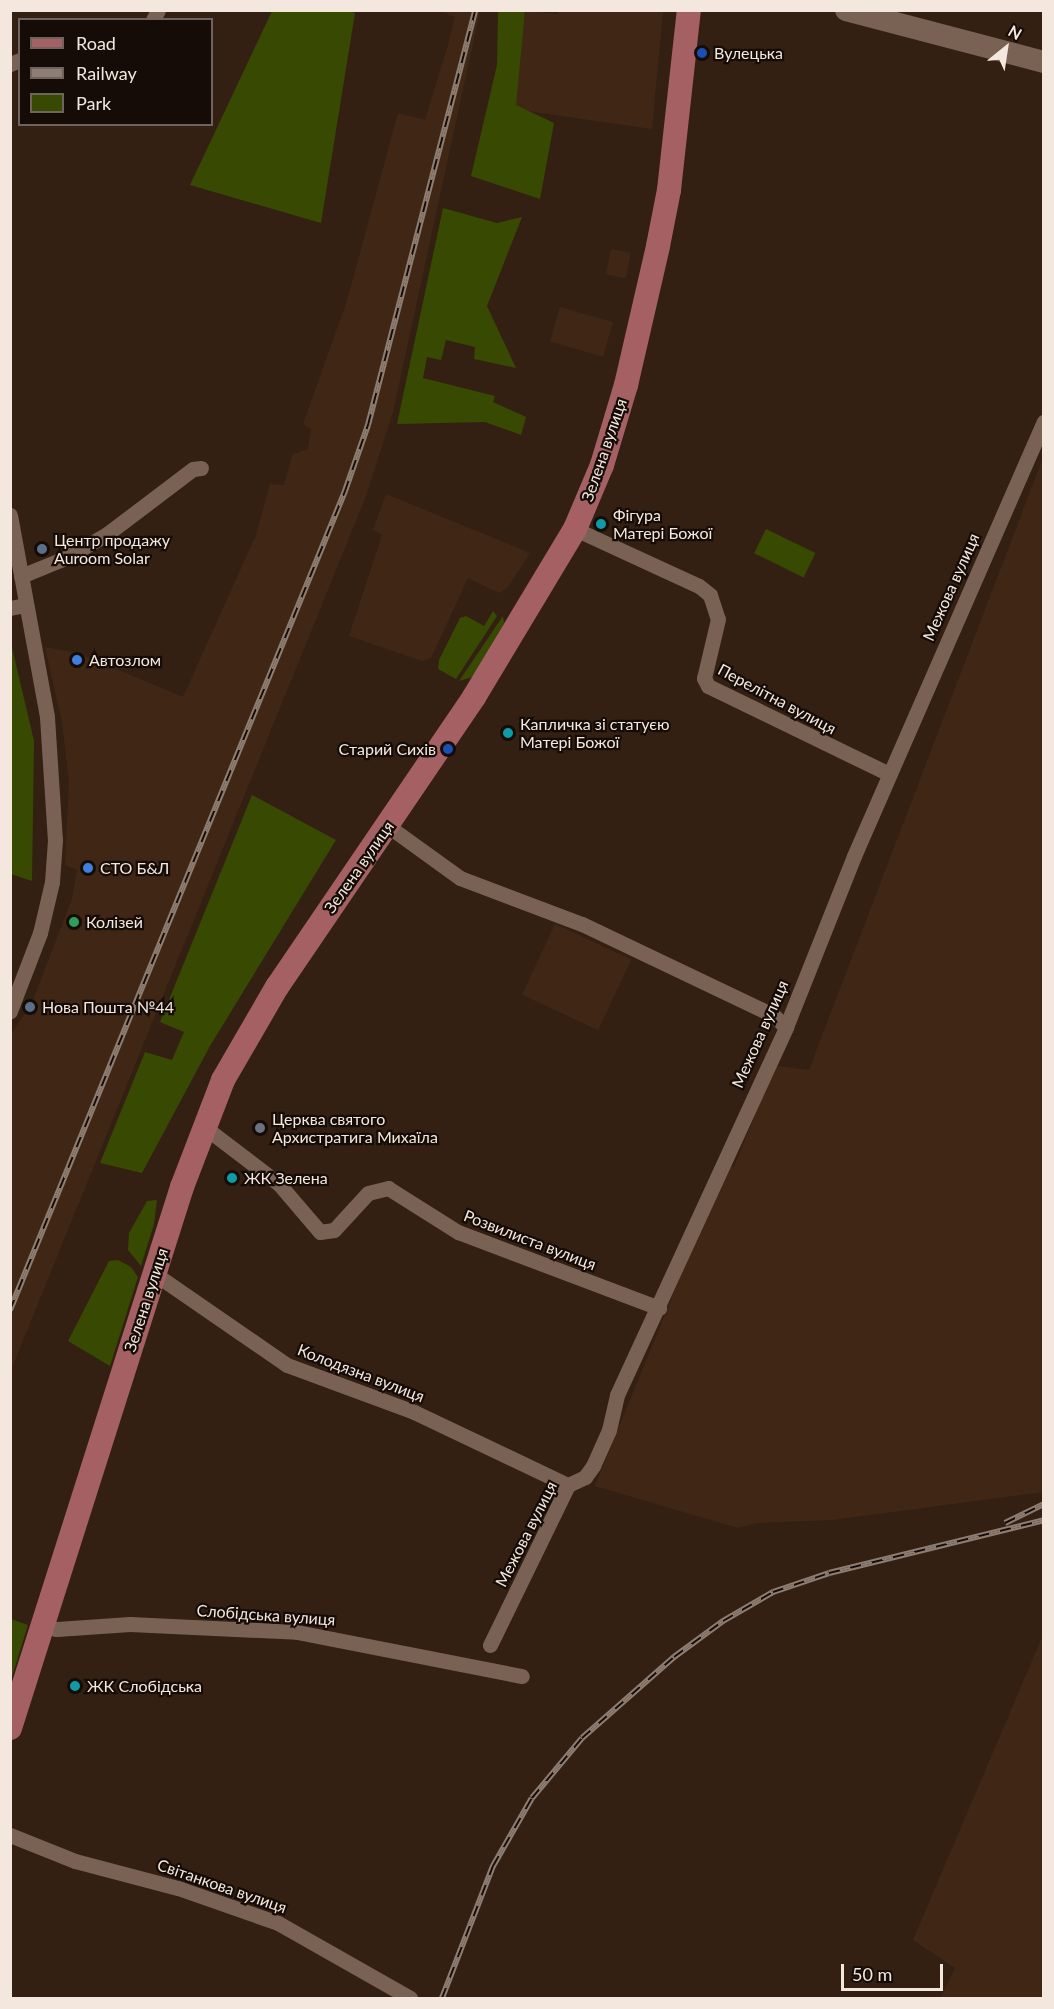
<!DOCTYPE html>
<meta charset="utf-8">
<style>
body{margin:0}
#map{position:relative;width:1054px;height:2009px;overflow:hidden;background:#332013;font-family:Lato,sans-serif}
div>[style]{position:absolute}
.built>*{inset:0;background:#402715;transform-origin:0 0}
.green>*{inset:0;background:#384902;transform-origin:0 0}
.street>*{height:15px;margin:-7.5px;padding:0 7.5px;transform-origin:7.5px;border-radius:7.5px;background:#796253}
.secondary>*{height:22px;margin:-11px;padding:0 11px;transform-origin:11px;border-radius:11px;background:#796253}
.primary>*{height:24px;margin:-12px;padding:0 12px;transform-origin:12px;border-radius:12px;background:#a56064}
.rail>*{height:6px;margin-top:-3px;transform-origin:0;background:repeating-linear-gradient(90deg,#150c07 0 11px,#8d7d72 0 22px);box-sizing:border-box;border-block:2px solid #8d7d72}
.dots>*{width:16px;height:16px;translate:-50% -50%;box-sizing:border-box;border:3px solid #150c07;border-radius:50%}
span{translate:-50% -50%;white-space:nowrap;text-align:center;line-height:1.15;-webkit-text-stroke:4.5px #150c07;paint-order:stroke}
.poi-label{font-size:16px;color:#f4e7de}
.left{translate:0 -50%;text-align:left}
.right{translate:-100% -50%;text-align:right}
.street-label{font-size:16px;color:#f4e7de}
.frame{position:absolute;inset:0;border:12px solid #f4e7de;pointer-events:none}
.legend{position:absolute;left:18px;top:18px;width:195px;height:108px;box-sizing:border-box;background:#150c07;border:2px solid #6e645d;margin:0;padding:8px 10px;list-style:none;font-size:18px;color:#f4e7de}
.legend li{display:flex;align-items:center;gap:12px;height:30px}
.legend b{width:30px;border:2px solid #6e645d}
.north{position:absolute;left:976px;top:18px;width:60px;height:60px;-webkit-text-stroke:4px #150c07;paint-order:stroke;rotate:30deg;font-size:16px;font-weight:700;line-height:24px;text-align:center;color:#f4e7de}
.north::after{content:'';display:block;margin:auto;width:21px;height:27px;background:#f4e7de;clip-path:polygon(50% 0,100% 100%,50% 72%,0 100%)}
.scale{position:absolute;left:841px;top:1964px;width:102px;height:27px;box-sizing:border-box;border:3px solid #f4e7de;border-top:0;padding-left:8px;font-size:18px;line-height:21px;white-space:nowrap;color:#f4e7de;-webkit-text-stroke:4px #150c07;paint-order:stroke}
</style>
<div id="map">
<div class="built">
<div style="clip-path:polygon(559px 10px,663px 11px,652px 129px,507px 108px,526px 11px,558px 14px)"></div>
<div style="clip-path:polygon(441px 11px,480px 11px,393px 412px,366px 496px,11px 1370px,11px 1034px,31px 1005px,72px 899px,77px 870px,65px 865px,69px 781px,62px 722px,45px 647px,78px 653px,183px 697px,256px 535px,270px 484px,284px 485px,293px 454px,308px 449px,311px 429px,303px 424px,347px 301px,398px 113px,425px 120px,448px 45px,455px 17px)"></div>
<div style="left:611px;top:249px;width:20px;height:26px;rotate:11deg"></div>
<div style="left:560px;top:307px;width:55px;height:36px;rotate:16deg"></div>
<div style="clip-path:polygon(1043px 458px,1043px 1492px,832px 1520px,757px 1523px,738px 1528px,595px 1486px,701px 1226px,730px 1166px,734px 1167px,775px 1066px,809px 1070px)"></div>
<div style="clip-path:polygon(386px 494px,530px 553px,508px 587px,499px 593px,468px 578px,431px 658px,422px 661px,349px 636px,382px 535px,373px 530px)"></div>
<div style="left:555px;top:924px;width:84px;height:78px;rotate:25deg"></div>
<div style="clip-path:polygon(1043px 1635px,1043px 1998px,940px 1998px,955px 1968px,913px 1940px)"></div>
</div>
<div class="green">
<div style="clip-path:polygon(349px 11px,355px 13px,321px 223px,190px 185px,272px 11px)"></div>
<div style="clip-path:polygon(498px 11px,525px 11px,516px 105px,554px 123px,540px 199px,471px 176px,497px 65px)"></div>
<div style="clip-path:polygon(443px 208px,497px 223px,522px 217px,487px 306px,516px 368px,474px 359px,475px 347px,446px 340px,441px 360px,427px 357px,423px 378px,495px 396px,493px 402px,526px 417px,521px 435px,485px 422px,397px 424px)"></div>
<div style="left:766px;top:529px;width:55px;height:27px;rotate:26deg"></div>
<div style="clip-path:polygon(493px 611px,497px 616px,456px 679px,438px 669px,439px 660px,460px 618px,466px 616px,484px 626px)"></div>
<div style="clip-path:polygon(503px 616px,504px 623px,473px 677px,459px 681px)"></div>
<div style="clip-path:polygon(10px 639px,34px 741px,32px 881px,11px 874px)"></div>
<div style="clip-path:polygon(252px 795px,336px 840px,210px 1046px,142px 1173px,100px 1163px,145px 1052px,172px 1060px,184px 1032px,160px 1022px)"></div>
<div style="clip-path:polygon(157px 1200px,154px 1224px,141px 1266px,128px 1250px,129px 1233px,147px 1201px)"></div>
<div style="clip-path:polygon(118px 1260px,131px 1267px,138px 1277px,110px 1366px,68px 1341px,109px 1261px)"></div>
<div style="clip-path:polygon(11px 1619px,28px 1625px,11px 1680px,10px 1619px)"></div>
</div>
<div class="street">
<div style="left:153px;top:20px;width:11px;rotate:-63deg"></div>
<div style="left:10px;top:64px;width:11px;rotate:-22deg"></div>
<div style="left:10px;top:515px;width:205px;rotate:79.6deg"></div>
<div style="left:47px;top:717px;width:123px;rotate:86.3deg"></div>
<div style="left:55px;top:840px;width:42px;rotate:94.1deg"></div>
<div style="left:52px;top:882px;width:52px;rotate:103.2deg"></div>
<div style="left:40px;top:933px;width:84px;rotate:111deg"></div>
<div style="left:575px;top:529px;width:136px;rotate:24.7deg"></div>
<div style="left:699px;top:586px;width:14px;rotate:39deg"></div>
<div style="left:710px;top:595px;width:25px;rotate:72deg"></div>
<div style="left:718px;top:619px;width:61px;rotate:103.3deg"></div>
<div style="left:704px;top:678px;width:9px;rotate:63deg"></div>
<div style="left:708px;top:686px;width:201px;rotate:25.9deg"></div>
<div style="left:21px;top:576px;width:48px;rotate:-22.2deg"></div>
<div style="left:65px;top:558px;width:48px;rotate:-29.7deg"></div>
<div style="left:107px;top:534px;width:108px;rotate:-37.1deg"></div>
<div style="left:193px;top:469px;width:8px;rotate:-7deg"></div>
<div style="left:10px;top:608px;width:16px;rotate:-11deg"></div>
<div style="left:388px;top:826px;width:89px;rotate:35.8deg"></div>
<div style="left:460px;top:878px;width:130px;rotate:20.7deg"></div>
<div style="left:582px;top:924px;width:212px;rotate:25.5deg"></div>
<div style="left:773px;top:1015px;width:18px;rotate:43deg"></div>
<div style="left:203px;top:1126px;width:96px;rotate:37.3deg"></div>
<div style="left:279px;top:1184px;width:63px;rotate:49.5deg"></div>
<div style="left:320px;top:1232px;width:14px;rotate:-8deg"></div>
<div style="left:334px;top:1230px;width:50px;rotate:-47.4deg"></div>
<div style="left:368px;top:1193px;width:21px;rotate:-14deg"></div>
<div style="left:388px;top:1188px;width:83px;rotate:32.2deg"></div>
<div style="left:458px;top:1232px;width:215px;rotate:20.7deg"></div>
<div style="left:155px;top:1274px;width:160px;rotate:34.6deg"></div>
<div style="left:287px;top:1365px;width:135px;rotate:20.3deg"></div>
<div style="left:414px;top:1412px;width:170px;rotate:25.4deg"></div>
<div style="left:41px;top:1626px;width:16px;rotate:11deg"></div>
<div style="left:57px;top:1629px;width:73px;rotate:-3.9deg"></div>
<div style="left:130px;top:1624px;width:167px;rotate:2.7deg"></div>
<div style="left:297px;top:1632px;width:229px;rotate:11.1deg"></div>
<div style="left:490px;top:1645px;width:178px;rotate:-64deg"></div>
<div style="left:568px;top:1485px;width:19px;rotate:-25deg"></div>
<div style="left:585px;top:1477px;width:14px;rotate:-54deg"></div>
<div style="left:593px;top:1466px;width:39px;rotate:-66deg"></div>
<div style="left:609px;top:1430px;width:36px;rotate:-77deg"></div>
<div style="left:617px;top:1395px;width:405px;rotate:-65.3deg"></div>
<div style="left:786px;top:1027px;width:184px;rotate:-68.3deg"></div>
<div style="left:854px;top:856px;width:474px;rotate:-66.4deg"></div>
<div style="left:10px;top:1835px;width:70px;rotate:21.8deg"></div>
<div style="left:75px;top:1861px;width:106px;rotate:14.7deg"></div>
<div style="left:178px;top:1888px;width:106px;rotate:19.3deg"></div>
<div style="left:278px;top:1923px;width:152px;rotate:29.6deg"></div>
</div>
<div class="secondary">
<div style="left:846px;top:10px;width:205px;rotate:14.7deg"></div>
</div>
<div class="primary">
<div style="left:10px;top:1728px;width:568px;rotate:-72.36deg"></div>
<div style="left:182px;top:1187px;width:115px;rotate:-69deg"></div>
<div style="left:223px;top:1080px;width:108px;rotate:-59.9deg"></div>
<div style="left:277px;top:987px;width:351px;rotate:-55.8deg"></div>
<div style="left:474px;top:697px;width:196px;rotate:-59deg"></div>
<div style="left:575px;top:529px;width:69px;rotate:-67.1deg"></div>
<div style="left:602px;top:465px;width:84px;rotate:-73.3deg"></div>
<div style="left:626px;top:385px;width:143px;rotate:-77deg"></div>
<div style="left:658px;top:246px;width:57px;rotate:-78.9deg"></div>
<div style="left:669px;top:190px;width:181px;rotate:-83.7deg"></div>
</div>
<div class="rail">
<div style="left:10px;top:1310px;width:885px;rotate:-67.75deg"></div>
<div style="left:345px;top:491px;width:70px;rotate:-70.8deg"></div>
<div style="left:368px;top:425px;width:429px;rotate:-75.5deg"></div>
<div style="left:1005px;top:1523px;width:43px;rotate:-26deg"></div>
<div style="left:442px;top:1998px;width:142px;rotate:-68.9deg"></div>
<div style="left:493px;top:1866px;width:78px;rotate:-60.2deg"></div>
<div style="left:532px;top:1798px;width:78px;rotate:-50.2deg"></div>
<div style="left:582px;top:1738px;width:123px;rotate:-41.4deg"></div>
<div style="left:674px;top:1657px;width:61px;rotate:-36.3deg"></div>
<div style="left:723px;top:1621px;width:58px;rotate:-30.1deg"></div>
<div style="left:773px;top:1592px;width:59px;rotate:-18.7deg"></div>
<div style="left:829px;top:1573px;width:221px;rotate:-13.8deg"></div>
</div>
<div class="dots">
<div style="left:702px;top:53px;background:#1a4fb4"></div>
<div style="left:601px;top:524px;background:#0f9aa8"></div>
<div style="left:42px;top:549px;background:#5c6f8a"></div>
<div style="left:77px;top:660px;background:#3f7fe0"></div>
<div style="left:508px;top:733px;background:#0f9aa8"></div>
<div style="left:448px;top:749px;background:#1a4fb4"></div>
<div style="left:88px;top:868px;background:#3f7fe0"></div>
<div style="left:74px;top:922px;background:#2e9e5b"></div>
<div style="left:30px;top:1007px;background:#5c6f8a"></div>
<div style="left:260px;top:1128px;background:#6b7280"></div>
<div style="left:232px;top:1178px;background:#0f9aa8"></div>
<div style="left:75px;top:1686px;background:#0f9aa8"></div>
</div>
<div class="poi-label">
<span class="left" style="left:714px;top:53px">Вулецька</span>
<span class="left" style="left:613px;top:524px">Фігура<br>Матері Божої</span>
<span class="left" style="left:54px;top:549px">Центр продажу<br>Auroom Solar</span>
<span class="left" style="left:89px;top:660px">Автозлом</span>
<span class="left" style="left:520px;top:733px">Капличка зі статуєю<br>Матері Божої</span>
<span class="right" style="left:436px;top:749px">Старий Сихів</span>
<span class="left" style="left:100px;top:868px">СТО Б&amp;Л</span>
<span class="left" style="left:86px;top:922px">Колізей</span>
<span class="left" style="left:42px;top:1007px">Нова Пошта №44</span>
<span class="left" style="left:272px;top:1128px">Церква святого<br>Архистратига Михаїла</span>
<span class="left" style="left:244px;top:1178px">ЖК Зелена</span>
<span class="left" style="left:87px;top:1686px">ЖК Слобідська</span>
</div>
<div class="street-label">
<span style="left:604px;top:450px;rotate:-71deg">Зелена вулиця</span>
<span style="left:951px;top:587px;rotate:-66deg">Межова вулиця</span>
<span style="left:777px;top:699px;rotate:28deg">Перелітна вулиця</span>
<span style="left:359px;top:867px;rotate:-55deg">Зелена вулиця</span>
<span style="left:760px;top:1034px;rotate:-66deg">Межова вулиця</span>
<span style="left:530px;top:1240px;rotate:21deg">Розвилиста вулиця</span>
<span style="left:146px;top:1300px;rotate:-72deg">Зелена вулиця</span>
<span style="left:361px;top:1373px;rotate:21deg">Колодязна вулиця</span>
<span style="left:526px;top:1534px;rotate:-63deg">Межова вулиця</span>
<span style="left:266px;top:1615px;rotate:4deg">Слобідська вулиця</span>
<span style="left:222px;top:1886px;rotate:19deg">Світанкова вулиця</span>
</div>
<div class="frame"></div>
<ul class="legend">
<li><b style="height:8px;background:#a56064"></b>Road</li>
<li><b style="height:8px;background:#8d7d72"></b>Railway</li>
<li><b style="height:16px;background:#384902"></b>Park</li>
</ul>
<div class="north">N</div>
<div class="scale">50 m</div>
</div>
